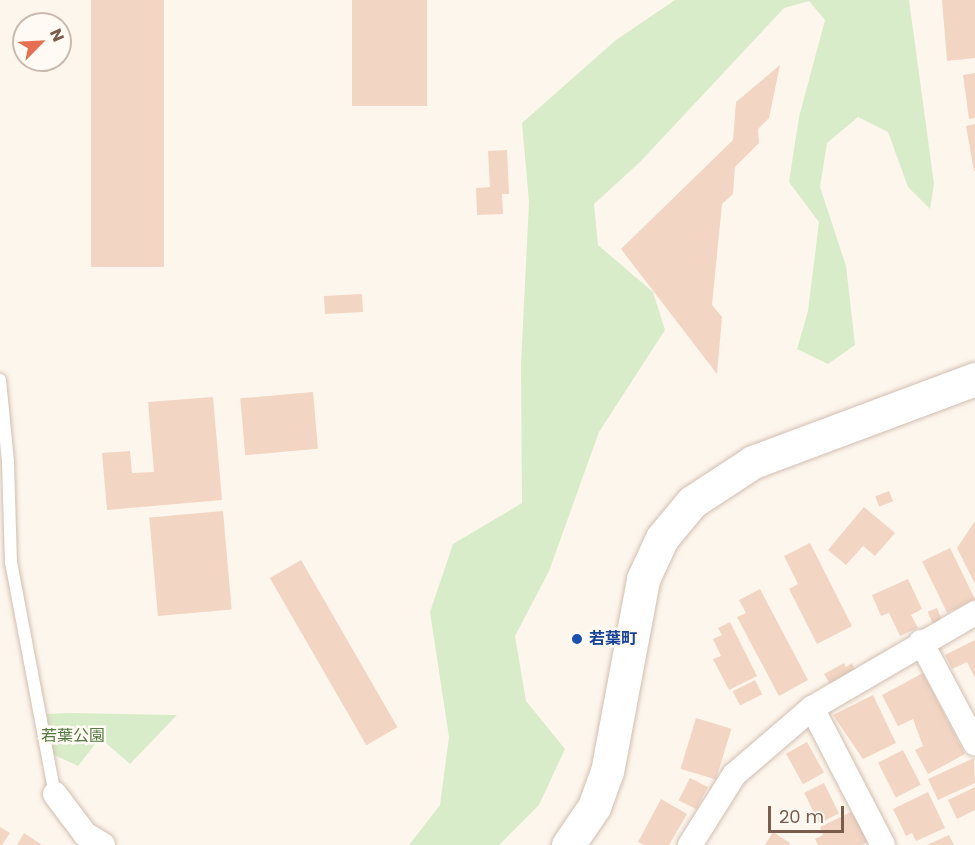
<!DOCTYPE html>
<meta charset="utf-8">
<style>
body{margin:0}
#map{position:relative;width:975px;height:845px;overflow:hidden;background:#fdf6ec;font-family:Poppins,"Noto Sans JP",sans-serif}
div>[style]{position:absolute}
.green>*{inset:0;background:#d8ecc9}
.building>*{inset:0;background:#f3d5c3;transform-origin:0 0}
.roads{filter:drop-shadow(0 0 2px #d1beb0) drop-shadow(0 0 2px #d1beb0)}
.lane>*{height:12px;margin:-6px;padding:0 6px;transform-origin:6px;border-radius:6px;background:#fff}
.street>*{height:24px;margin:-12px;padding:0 12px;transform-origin:12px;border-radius:12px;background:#fff}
.secondary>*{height:33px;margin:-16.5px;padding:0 16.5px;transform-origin:16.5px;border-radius:16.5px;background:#fff}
.dots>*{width:16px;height:16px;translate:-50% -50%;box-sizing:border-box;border:3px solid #fffaf3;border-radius:50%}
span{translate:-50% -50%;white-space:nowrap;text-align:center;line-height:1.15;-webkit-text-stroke:5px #fffaf3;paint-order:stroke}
.transit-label{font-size:16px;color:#164399;font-weight:700}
.left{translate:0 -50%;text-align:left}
.park-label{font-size:16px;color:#537a41}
.north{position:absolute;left:12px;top:12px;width:60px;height:60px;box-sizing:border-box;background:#fffaf3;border:2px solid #cabbb1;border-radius:50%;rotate:66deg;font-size:16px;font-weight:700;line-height:24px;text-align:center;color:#7a5c4d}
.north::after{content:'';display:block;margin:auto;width:21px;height:27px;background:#e76f51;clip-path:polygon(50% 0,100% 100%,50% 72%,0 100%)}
.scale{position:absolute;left:768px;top:806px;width:76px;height:27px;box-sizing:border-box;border:3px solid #7a5c4d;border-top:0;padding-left:8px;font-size:18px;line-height:21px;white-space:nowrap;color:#7a5c4d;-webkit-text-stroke:4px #fffaf3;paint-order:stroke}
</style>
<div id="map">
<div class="green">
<div style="clip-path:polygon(675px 0,909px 0,934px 184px,930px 209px,908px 187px,888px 132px,858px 117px,827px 143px,820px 187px,846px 266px,855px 345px,828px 364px,797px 349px,808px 311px,819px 222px,789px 182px,799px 117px,825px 20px,809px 1px,784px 8px,640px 162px,594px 204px,598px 245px,653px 292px,665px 330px,599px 432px,549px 571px,515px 636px,526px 701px,565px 749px,539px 805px,499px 845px,409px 845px,440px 805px,449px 737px,430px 612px,453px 544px,522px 503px,521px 364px,529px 202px,522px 123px,616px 40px)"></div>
<div style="clip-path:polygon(47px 714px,69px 713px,177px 715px,130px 764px,100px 738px,78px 766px,52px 754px)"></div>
</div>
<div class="building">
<div style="left:91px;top:0;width:73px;height:267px"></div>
<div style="left:352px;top:0;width:75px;height:106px"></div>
<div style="clip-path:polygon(942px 0,975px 0,975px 58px,947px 61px)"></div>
<div style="clip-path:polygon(780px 65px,769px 118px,758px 129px,759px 143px,735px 167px,733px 194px,722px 204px,712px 305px,722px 317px,717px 374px,621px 249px,733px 140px,736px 102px)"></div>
<div style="clip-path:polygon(975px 73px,975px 118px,969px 119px,963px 75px)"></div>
<div style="clip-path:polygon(975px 124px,975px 171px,974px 171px,966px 126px)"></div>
<div style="clip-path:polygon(507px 150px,509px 194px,502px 194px,503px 214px,477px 215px,476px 188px,490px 187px,488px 151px)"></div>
<div style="left:362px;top:294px;width:18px;height:38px;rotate:87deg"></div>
<div style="left:313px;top:392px;width:57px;height:73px;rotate:85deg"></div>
<div style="clip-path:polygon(213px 397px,222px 500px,107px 510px,102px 453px,130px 451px,132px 473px,154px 472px,148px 402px)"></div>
<div style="left:889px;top:491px;width:11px;height:15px;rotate:68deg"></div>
<div style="clip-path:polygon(864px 507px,895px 533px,875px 556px,863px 546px,846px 565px,828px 550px)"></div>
<div style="left:223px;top:511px;width:99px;height:74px;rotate:85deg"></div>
<div style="clip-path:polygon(975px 521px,975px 584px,957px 548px)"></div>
<div style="clip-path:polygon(810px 543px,852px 626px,817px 644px,789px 589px,798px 584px,784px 556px)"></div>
<div style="left:950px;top:548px;width:57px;height:31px;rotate:64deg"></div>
<div style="left:301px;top:560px;width:193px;height:36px;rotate:60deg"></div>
<div style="clip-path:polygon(908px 579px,922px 609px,911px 615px,918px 628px,900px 636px,889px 613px,881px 616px,872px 595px)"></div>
<div style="clip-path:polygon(760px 589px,808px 680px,779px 696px,737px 617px,746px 613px,739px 600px)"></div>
<div style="left:937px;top:608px;width:16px;height:10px;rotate:68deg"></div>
<div style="clip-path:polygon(730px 622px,757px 676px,729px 690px,713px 659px,721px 656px,713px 639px,722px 635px,718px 628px)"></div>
<div style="clip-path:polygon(975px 640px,975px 678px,967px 662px,952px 669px,945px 655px)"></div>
<div style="clip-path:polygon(844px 663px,846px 667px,852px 663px,855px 670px,830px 684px,824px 674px)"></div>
<div style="clip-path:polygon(923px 673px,965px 754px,928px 774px,915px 750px,923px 746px,913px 719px,898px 726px,882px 695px)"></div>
<div style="left:755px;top:680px;width:16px;height:25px;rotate:63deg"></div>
<div style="clip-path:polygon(873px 695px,896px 743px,863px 759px,833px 715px)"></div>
<div style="left:696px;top:718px;width:37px;height:53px;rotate:17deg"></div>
<div style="left:807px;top:742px;width:35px;height:24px;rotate:61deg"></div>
<div style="left:903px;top:750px;width:39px;height:28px;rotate:63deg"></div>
<div style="clip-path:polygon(974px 758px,975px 783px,938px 800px,928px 779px)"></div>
<div style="left:690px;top:778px;width:20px;height:25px;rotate:27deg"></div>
<div style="left:824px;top:783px;width:34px;height:22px;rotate:64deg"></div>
<div style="clip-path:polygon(975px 787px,975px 810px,957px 819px,948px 800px)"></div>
<div style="clip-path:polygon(928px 792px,945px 828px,916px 841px,912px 833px,906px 836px,893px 809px)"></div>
<div style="clip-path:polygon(661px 799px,687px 814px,669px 845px,644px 845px,638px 842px)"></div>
<div style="clip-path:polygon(851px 812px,870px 841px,862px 845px,818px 845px,815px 839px,823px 835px,820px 827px)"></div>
<div style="clip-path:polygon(0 827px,10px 833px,2px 845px,0 845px)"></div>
<div style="clip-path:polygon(773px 832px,790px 843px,789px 845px,765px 845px)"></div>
<div style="clip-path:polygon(24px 833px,42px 845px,17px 845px)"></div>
<div style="clip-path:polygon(949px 835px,954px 845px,927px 845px)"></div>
</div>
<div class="roads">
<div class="lane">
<div style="left:0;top:380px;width:82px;rotate:84.4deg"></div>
<div style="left:8px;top:462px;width:100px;rotate:88.3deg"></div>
<div style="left:11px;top:562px;width:236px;rotate:79.3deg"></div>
</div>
<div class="street">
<div style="left:921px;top:642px;width:115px;rotate:61.9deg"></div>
<div style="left:812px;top:708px;width:154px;rotate:62.6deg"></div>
<div style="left:55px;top:794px;width:50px;rotate:53.1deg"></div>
<div style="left:85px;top:834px;width:21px;rotate:31deg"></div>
<div style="left:690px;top:845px;width:83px;rotate:-57.8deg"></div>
<div style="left:734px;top:775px;width:103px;rotate:-40.7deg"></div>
<div style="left:812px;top:708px;width:189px;rotate:-30.2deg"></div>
</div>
<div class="secondary">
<div style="left:568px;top:845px;width:46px;rotate:-55.6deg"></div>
<div style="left:594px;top:807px;width:37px;rotate:-70deg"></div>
<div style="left:607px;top:772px;width:196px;rotate:-79.4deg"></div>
<div style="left:643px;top:579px;width:45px;rotate:-65.1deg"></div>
<div style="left:662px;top:538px;width:47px;rotate:-50.2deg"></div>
<div style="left:692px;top:502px;width:73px;rotate:-33.3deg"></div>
<div style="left:753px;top:462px;width:237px;rotate:-20.5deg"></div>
</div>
</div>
<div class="dots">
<div style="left:577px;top:639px;background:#1a4fb4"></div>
</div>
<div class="transit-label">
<span class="left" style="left:589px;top:639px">若葉町</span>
</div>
<div class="park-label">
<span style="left:73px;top:736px">若葉公園</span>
</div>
<div class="north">N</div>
<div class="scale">20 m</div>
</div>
